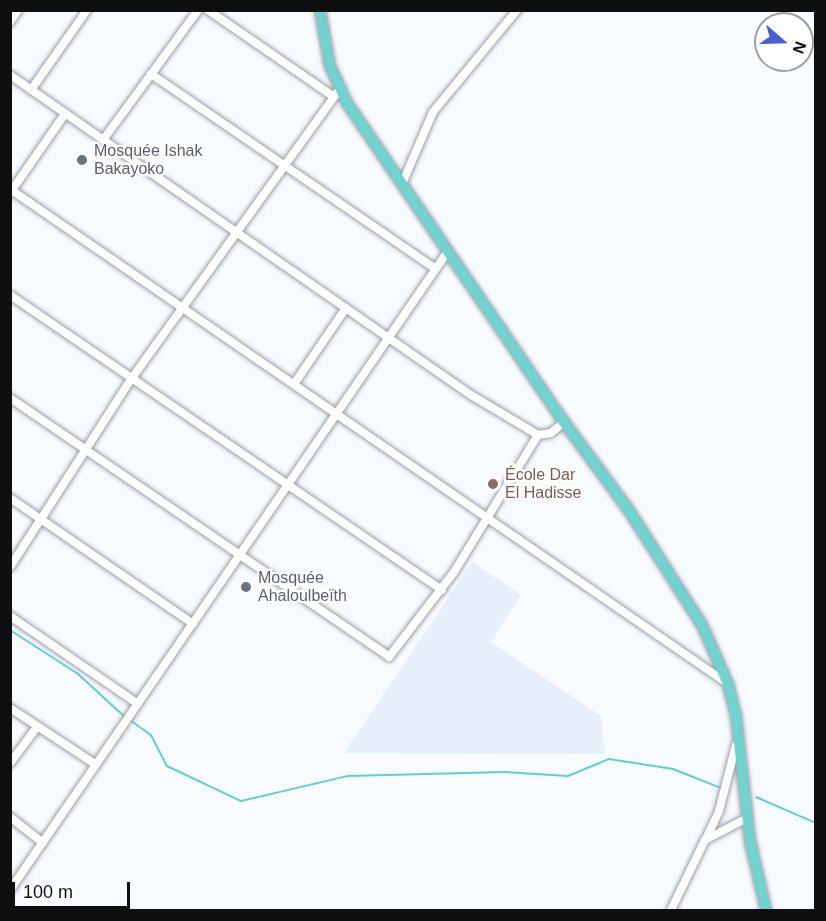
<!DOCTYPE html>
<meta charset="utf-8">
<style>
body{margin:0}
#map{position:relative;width:826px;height:921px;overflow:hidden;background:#f8fbff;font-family:Arial,sans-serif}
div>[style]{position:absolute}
.built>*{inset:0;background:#e7effa}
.stream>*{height:2px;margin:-1px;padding:0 1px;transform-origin:1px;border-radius:1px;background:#5ccfd8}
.roads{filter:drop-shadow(0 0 2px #9ca0a4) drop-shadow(0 0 2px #9ca0a4)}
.minor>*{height:8px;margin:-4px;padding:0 4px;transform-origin:4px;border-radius:4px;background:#fff}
.major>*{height:10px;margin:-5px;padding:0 5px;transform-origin:5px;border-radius:5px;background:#71d3d0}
.dots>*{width:16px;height:16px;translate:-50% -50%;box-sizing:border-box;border:3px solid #fff;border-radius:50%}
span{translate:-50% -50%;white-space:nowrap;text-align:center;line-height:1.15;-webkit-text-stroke:4.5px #fff;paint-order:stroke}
.worship-label{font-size:16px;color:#5b616d}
.left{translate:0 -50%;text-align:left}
.education-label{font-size:16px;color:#785e54}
.frame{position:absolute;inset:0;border:12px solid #0e0f11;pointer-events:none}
.north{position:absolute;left:754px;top:12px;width:60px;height:60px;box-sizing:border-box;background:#fff;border:2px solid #9f9fa0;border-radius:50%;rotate:110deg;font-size:16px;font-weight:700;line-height:24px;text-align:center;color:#0e0f11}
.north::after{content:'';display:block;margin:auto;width:21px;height:27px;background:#495ed3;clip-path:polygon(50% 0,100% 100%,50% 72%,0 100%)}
.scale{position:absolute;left:12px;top:882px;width:118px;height:27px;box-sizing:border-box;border:3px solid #0e0f11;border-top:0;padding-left:8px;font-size:18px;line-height:21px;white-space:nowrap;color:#0e0f11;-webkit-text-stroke:4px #fff;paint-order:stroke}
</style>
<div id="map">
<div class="built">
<div style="clip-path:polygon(472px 562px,521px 595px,491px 642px,601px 716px,605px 754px,344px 753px)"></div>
</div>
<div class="stream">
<div style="left:10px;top:630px;width:81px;rotate:32.9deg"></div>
<div style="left:78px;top:674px;width:64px;rotate:42.5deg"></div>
<div style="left:130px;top:720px;width:26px;rotate:36deg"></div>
<div style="left:151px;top:735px;width:35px;rotate:63deg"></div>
<div style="left:167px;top:766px;width:82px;rotate:25.3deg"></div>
<div style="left:241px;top:801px;width:110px;rotate:-13.2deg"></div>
<div style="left:348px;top:776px;width:157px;rotate:-1.5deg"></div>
<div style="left:505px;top:772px;width:63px;rotate:3.6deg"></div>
<div style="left:568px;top:776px;width:44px;rotate:-22.5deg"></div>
<div style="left:609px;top:759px;width:65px;rotate:8.9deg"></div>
<div style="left:673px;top:769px;width:52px;rotate:21.6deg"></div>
<div style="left:756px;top:797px;width:65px;rotate:23.4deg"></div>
</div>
<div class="roads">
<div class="minor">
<div style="left:208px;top:10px;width:153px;rotate:34.6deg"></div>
<div style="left:10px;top:22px;width:14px;rotate:-56deg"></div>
<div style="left:151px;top:74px;width:345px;rotate:34.4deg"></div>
<div style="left:10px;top:75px;width:561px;rotate:34.77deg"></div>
<div style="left:471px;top:395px;width:78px;rotate:30.8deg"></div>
<div style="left:538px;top:435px;width:13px;rotate:-9deg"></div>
<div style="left:551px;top:433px;width:17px;rotate:-40deg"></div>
<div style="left:31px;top:90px;width:98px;rotate:-55deg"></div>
<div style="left:103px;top:140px;width:161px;rotate:-53.8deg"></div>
<div style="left:402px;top:184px;width:78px;rotate:-66.7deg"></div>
<div style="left:433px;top:112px;width:132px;rotate:-50.5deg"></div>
<div style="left:10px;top:189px;width:871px;rotate:34.57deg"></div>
<div style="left:10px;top:193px;width:96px;rotate:-55.2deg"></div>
<div style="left:10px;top:295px;width:523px;rotate:34.33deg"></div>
<div style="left:294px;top:384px;width:92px;rotate:-55.6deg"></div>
<div style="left:10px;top:398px;width:459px;rotate:34.3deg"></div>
<div style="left:389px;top:657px;width:107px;rotate:-52.6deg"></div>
<div style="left:454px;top:572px;width:161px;rotate:-58.5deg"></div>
<div style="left:10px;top:498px;width:222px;rotate:34.5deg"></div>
<div style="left:10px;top:567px;width:225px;rotate:-57.2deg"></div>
<div style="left:132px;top:378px;width:355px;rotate:-54.3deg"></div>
<div style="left:10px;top:616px;width:155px;rotate:34.5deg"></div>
<div style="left:10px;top:708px;width:102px;rotate:33.4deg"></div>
<div style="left:10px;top:763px;width:45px;rotate:-53.1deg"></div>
<div style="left:10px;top:817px;width:42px;rotate:38.2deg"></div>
<div style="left:706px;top:839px;width:31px;rotate:-65deg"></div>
<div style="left:719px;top:811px;width:68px;rotate:-75.6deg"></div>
<div style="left:10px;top:890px;width:775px;rotate:-55.57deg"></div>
<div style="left:671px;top:910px;width:78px;rotate:-64.1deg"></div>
<div style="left:705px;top:840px;width:47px;rotate:-27.6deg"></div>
</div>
<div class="major">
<div style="left:320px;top:10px;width:57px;rotate:79.9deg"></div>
<div style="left:330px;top:66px;width:41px;rotate:65.3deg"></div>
<div style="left:347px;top:103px;width:386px;rotate:55.8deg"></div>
<div style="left:564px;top:422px;width:108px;rotate:53.7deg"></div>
<div style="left:628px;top:509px;width:138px;rotate:57.5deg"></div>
<div style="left:702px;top:625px;width:64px;rotate:66.2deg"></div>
<div style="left:728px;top:684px;width:33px;rotate:76deg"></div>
<div style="left:736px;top:716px;width:126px;rotate:83.6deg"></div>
<div style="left:750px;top:841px;width:71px;rotate:76.9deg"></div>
</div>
</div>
<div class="dots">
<div style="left:82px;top:160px;background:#6b7280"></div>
<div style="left:493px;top:484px;background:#8d6e63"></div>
<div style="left:246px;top:587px;background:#6b7280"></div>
</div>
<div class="worship-label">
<span class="left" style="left:94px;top:160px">Mosquée Ishak<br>Bakayoko</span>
<span class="left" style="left:258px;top:587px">Mosquée<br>Ahaloulbeïth</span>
</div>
<div class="education-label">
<span class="left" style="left:505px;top:484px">École Dar<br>El Hadisse</span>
</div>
<div class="frame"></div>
<div class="north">N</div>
<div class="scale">100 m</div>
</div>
